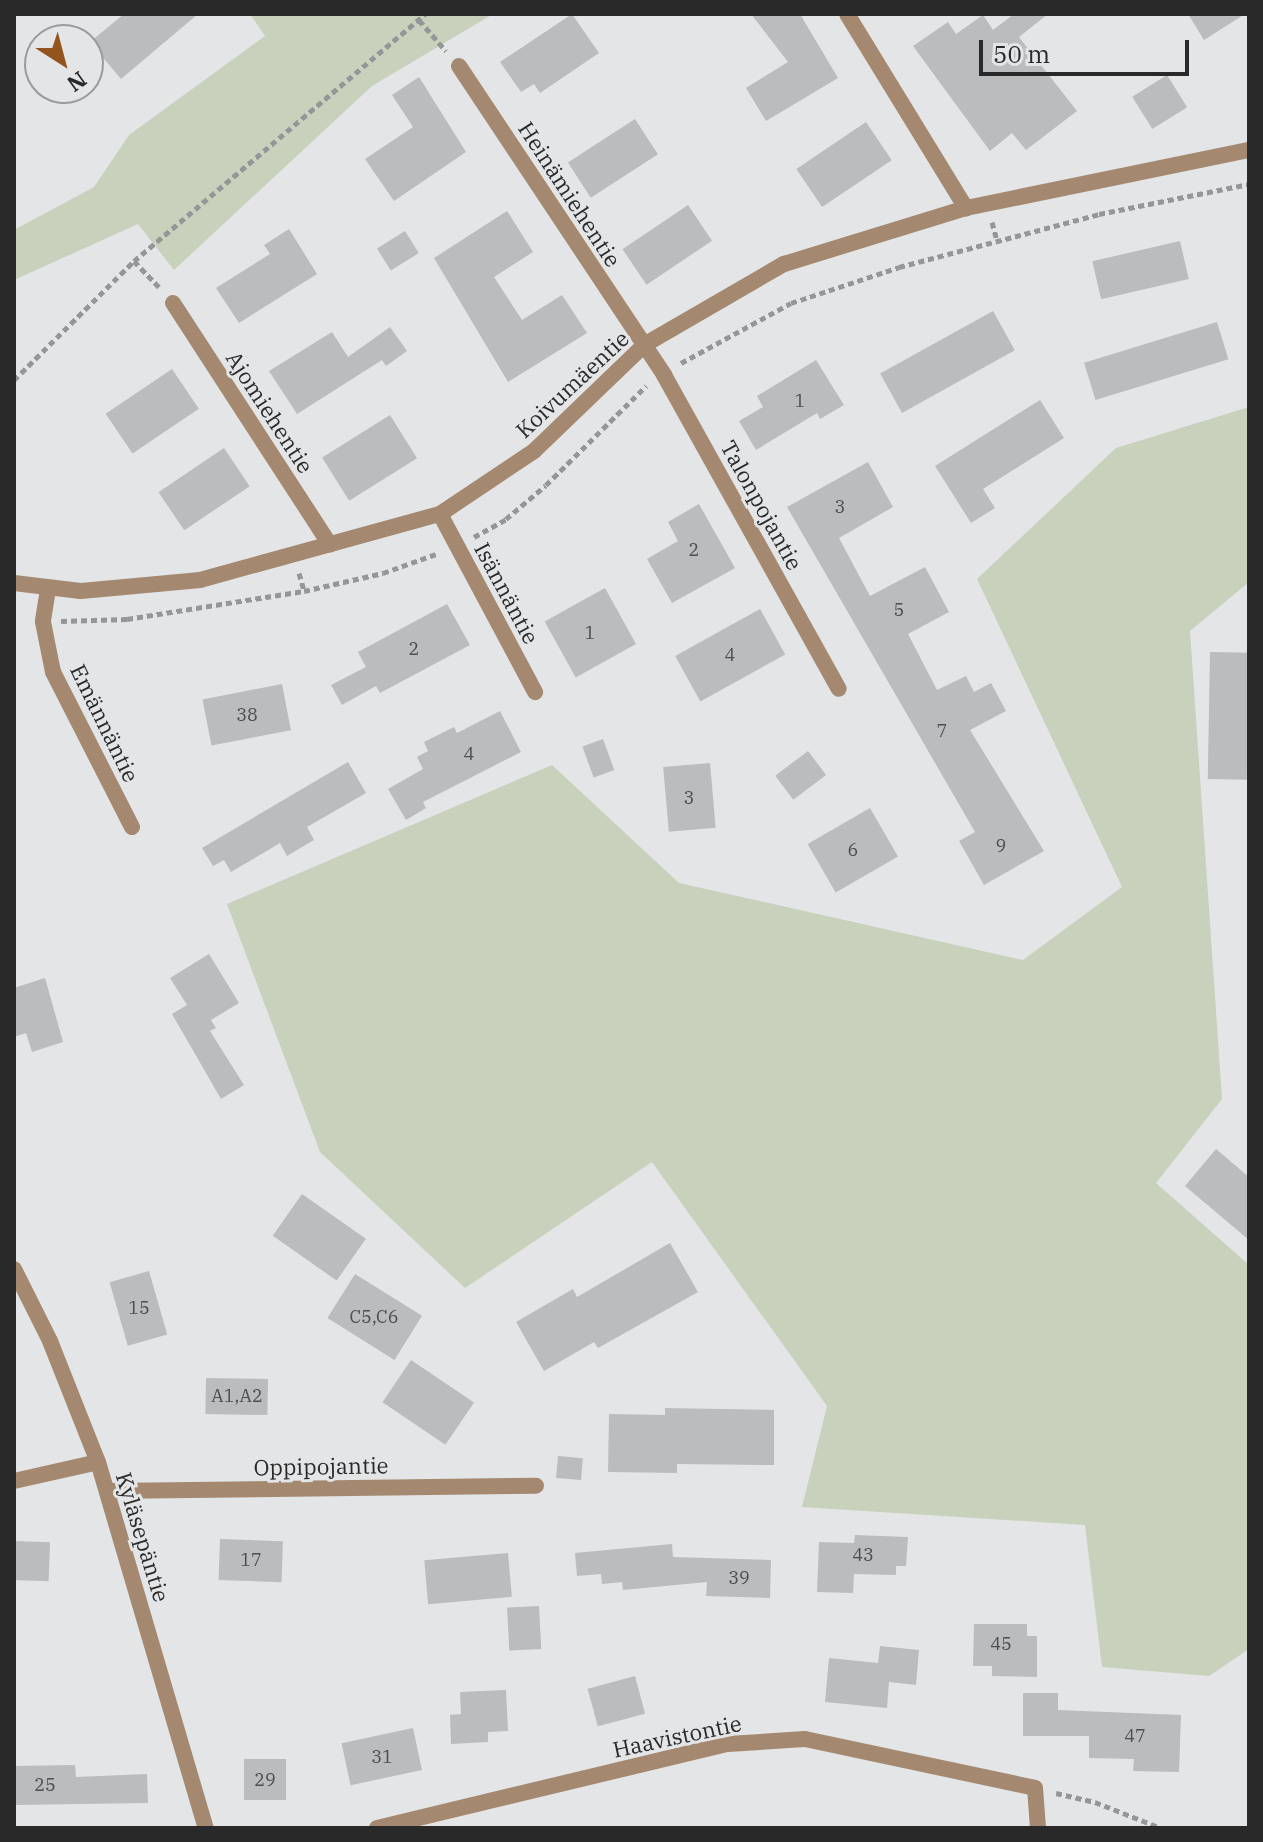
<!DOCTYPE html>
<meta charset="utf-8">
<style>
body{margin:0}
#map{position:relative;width:1263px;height:1842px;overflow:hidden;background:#e4e5e6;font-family:"IBM Plex Serif",serif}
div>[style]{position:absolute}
.green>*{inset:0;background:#c7d1bc}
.building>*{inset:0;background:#bbbcbd;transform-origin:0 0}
.path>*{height:5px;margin-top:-2.5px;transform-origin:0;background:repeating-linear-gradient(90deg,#959697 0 6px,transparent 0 10px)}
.minor>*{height:16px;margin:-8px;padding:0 8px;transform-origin:8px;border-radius:8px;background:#a48970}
.tertiary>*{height:16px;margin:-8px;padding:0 8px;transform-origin:8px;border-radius:8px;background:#a48970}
span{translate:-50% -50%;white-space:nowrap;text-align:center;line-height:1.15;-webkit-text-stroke:6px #e4e5e6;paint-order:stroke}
.number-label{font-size:18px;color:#4e4e4f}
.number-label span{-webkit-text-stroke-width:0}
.street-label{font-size:22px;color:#29292a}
.frame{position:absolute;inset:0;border:16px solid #29292a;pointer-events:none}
.north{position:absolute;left:24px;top:24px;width:80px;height:80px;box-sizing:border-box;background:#e4e5e6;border:2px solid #999a9b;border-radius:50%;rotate:144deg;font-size:22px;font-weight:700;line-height:32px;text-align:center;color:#29292a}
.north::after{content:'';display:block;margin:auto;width:28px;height:36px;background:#94541e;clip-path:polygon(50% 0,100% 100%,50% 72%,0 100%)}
.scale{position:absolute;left:979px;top:40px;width:210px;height:36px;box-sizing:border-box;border:4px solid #29292a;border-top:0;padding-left:10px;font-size:24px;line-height:28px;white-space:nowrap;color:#29292a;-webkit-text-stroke:6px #e4e5e6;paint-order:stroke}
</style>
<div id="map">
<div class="green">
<div style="clip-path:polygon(250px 14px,493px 14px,372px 86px,174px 270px,138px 224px,14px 280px,14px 230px,94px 187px,129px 135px,265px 36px)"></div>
<div style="clip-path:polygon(1249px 407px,1249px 582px,1190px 631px,1222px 1099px,1156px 1183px,1249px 1265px,1249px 1649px,1209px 1676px,1102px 1667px,1085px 1525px,802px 1507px,827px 1406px,652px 1162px,465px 1288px,320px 1152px,227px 904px,552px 765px,679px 883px,1023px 960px,1122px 887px,977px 579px,1116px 448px)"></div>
</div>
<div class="building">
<div style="clip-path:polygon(124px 14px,198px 14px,121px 79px,90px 42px)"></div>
<div style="clip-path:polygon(572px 14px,599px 53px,540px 93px,534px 84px,521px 92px,500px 62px)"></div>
<div style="clip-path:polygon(751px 14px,800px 14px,838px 78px,766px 121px,746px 88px,788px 62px)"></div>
<div style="clip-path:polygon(1014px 14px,1048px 14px,1019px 37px,1077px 111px,1026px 150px,1012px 133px,990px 151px,913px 46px,948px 22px,956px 34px,983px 15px,993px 30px)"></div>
<div style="clip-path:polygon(1188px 14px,1245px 14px,1204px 40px)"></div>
<div style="left:1167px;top:75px;width:38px;height:41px;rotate:58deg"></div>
<div style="clip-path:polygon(419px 77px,466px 152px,394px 201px,365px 159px,413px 127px,392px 95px)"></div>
<div style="left:635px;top:119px;width:42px;height:80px;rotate:57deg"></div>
<div style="left:866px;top:122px;width:46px;height:84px;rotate:56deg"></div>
<div style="left:688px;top:205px;width:43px;height:79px;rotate:56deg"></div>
<div style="clip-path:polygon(507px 211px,533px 252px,494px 277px,522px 320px,562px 295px,587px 333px,508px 382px,434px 258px)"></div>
<div style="clip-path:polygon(289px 229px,317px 274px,239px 323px,216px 288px,270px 254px,264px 245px)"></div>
<div style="left:405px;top:231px;width:26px;height:33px;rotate:58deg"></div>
<div style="left:1180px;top:241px;width:39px;height:90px;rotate:77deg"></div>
<div style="left:993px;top:311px;width:45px;height:129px;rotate:61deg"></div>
<div style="left:1217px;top:322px;width:39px;height:139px;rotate:73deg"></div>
<div style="clip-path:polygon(390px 327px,407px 351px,386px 366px,382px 360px,297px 414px,269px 371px,332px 332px,348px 357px)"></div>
<div style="clip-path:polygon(816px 360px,844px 405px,820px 419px,817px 413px,756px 450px,739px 421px,763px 407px,757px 396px)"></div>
<div style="left:172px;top:369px;width:48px;height:80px;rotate:56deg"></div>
<div style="clip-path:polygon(1040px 400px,1064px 438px,983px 489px,995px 508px,971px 523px,935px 466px)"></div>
<div style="left:390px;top:415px;width:51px;height:80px;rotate:58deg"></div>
<div style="left:224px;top:448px;width:46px;height:79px;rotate:56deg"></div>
<div style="clip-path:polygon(868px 462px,893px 507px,839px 538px,870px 596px,925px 567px,949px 612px,908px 634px,937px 690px,966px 676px,974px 692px,991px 683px,1006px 711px,970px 730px,1044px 851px,984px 885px,959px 841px,975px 832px,787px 507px)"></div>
<div style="clip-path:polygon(699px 504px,735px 568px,672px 603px,647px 559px,678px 541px,668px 522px)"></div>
<div style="left:605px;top:588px;width:64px;height:69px;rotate:61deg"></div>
<div style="clip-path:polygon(447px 604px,470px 645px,380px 693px,376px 686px,342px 705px,331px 685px,366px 667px,358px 652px)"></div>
<div style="left:760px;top:609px;width:52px;height:97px;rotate:61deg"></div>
<div style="left:1210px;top:652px;width:39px;height:127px;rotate:1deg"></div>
<div style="left:282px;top:684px;width:47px;height:81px;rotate:79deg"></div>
<div style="clip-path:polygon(500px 711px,521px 752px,423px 802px,426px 808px,406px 820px,388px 789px,423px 769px,417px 757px,428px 751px,424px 742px,454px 727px,457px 733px)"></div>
<div style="left:603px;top:739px;width:33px;height:22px;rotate:70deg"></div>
<div style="left:808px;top:751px;width:30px;height:41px;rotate:53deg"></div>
<div style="clip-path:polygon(348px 762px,366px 793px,307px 827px,314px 840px,287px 856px,280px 843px,231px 872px,224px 860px,213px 866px,202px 848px)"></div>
<div style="left:710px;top:763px;width:65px;height:47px;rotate:85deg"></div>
<div style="left:870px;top:808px;width:56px;height:72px;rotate:60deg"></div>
<div style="clip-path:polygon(209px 954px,239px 1003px,211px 1020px,216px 1028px,210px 1031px,244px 1085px,221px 1099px,172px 1014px,187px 1005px,170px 978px)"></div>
<div style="clip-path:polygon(45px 978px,63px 1042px,32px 1052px,26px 1033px,14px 1037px,14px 988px)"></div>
<div style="clip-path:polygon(1216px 1149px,1249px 1177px,1249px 1240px,1185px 1186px)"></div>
<div style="left:302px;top:1194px;width:78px;height:51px;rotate:35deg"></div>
<div style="clip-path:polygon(670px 1243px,698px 1292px,598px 1348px,594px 1342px,544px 1371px,516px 1322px,573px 1289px,577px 1297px)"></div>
<div style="left:149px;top:1271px;width:66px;height:41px;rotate:74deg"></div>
<div style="left:355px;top:1274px;width:79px;height:52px;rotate:32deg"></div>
<div style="left:411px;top:1360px;width:76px;height:51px;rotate:34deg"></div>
<div style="left:206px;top:1378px;width:62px;height:36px;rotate:1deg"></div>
<div style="clip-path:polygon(665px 1408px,774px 1410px,774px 1465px,677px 1464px,677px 1473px,608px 1472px,609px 1414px,665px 1415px)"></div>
<div style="left:558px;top:1456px;width:25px;height:22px;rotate:5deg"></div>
<div style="clip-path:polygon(855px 1535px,908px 1537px,906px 1566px,896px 1566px,896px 1575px,854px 1574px,853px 1593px,817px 1592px,819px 1542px,854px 1543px)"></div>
<div style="left:220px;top:1539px;width:63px;height:41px;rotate:2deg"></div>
<div style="left:14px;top:1541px;width:36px;height:39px;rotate:2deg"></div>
<div style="clip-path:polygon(672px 1544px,673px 1557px,771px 1560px,770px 1598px,706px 1596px,707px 1582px,623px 1590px,622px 1582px,602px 1584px,601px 1574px,577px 1576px,575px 1553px)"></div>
<div style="left:508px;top:1553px;width:44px;height:84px;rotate:85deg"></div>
<div style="left:539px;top:1606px;width:43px;height:32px;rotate:87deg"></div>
<div style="clip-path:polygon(974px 1624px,1027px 1624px,1027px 1636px,1037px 1636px,1037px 1677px,992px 1676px,992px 1666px,973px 1666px)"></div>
<div style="clip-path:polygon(880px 1646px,919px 1650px,916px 1685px,889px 1682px,887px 1708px,825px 1702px,829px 1658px,878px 1663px)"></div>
<div style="left:635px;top:1676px;width:39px;height:49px;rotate:75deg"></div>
<div style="clip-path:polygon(506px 1690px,508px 1731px,488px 1732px,488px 1742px,451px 1744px,450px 1715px,461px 1714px,460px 1692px)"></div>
<div style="clip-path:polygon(1023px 1693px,1058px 1693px,1058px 1710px,1181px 1715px,1179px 1772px,1133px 1771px,1134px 1759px,1089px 1758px,1089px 1736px,1023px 1736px)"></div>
<div style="left:413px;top:1728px;width:43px;height:73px;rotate:78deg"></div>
<div style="left:244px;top:1759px;width:42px;height:41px"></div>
<div style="clip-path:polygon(75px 1765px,76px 1777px,147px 1774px,148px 1803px,14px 1805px,14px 1766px)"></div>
</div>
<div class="path">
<div style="left:419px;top:20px;width:41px;rotate:48.9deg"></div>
<div style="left:992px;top:222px;width:20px;rotate:75deg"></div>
<div style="left:134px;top:261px;width:36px;rotate:46deg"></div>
<div style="left:681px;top:363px;width:125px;rotate:-28.6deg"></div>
<div style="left:791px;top:303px;width:114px;rotate:-18.4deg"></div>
<div style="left:899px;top:267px;width:207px;rotate:-14.8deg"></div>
<div style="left:1099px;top:214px;width:153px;rotate:-11.3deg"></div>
<div style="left:14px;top:380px;width:169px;rotate:-44.8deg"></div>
<div style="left:134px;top:261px;width:382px;rotate:-40.3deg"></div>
<div style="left:474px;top:537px;width:37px;rotate:-29deg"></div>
<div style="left:506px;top:519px;width:52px;rotate:-40.4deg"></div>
<div style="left:546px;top:485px;width:141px;rotate:-44.7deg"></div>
<div style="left:299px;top:573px;width:19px;rotate:74deg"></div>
<div style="left:61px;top:621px;width:66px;rotate:-1.7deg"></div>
<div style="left:127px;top:619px;width:179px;rotate:-9deg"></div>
<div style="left:304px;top:591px;width:81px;rotate:-12.8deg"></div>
<div style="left:383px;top:573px;width:59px;rotate:-19.7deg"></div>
<div style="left:1056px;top:1793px;width:40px;rotate:13deg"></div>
<div style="left:1095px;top:1802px;width:71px;rotate:21.5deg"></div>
</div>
<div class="minor">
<div style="left:847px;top:14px;width:228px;rotate:58.5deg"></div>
<div style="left:459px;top:66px;width:371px;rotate:56.4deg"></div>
<div style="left:664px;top:375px;width:359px;rotate:60.9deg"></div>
<div style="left:173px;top:303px;width:288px;rotate:57deg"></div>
<div style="left:440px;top:514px;width:202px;rotate:61.9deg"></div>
<div style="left:48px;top:589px;width:33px;rotate:99deg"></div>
<div style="left:43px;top:622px;width:51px;rotate:78.7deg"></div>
<div style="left:53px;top:672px;width:174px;rotate:63deg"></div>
<div style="left:14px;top:1269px;width:80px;rotate:63.4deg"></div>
<div style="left:50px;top:1341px;width:130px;rotate:68.4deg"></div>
<div style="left:98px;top:1462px;width:382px;rotate:73.6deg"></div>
<div style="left:14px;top:1481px;width:86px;rotate:-12.7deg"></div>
<div style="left:107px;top:1491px;width:429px;rotate:-0.7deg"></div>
<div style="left:377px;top:1828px;width:361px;rotate:-13.5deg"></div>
<div style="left:728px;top:1744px;width:77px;rotate:-3.7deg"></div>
<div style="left:805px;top:1739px;width:235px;rotate:12deg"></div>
<div style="left:1035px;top:1788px;width:40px;rotate:85.7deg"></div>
</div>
<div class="tertiary">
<div style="left:14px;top:583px;width:67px;rotate:6.8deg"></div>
<div style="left:81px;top:591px;width:120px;rotate:-5.3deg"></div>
<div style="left:200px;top:580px;width:249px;rotate:-15.4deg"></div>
<div style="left:440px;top:514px;width:113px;rotate:-33.8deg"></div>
<div style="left:534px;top:451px;width:153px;rotate:-43.9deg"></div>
<div style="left:644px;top:345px;width:162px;rotate:-30.1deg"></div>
<div style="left:784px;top:264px;width:190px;rotate:-17.1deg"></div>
<div style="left:966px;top:208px;width:289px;rotate:-11.6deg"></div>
</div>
<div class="number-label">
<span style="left:800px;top:401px">1</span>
<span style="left:840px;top:507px">3</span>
<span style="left:694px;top:550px">2</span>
<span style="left:899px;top:610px">5</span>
<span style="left:590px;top:633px">1</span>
<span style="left:414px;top:649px">2</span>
<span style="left:730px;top:655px">4</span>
<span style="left:247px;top:715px">38</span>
<span style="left:942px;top:731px">7</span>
<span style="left:469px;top:754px">4</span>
<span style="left:689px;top:798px">3</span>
<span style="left:1001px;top:846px">9</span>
<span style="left:853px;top:850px">6</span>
<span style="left:139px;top:1308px">15</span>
<span style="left:374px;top:1317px">C5,C6</span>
<span style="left:237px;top:1396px">A1,A2</span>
<span style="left:863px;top:1555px">43</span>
<span style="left:251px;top:1560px">17</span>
<span style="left:739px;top:1578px">39</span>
<span style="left:1001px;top:1644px">45</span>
<span style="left:1135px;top:1736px">47</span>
<span style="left:382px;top:1757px">31</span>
<span style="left:265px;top:1780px">29</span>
<span style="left:45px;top:1785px">25</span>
</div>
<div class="street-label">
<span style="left:570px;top:194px;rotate:57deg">Heinämiehentie</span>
<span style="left:572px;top:384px;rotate:-43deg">Koivumäentie</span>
<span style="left:270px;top:412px;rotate:57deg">Ajomiehentie</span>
<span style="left:762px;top:505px;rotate:61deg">Talonpojantie</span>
<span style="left:507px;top:593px;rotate:62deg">Isännäntie</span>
<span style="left:105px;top:723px;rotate:64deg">Emännäntie</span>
<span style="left:321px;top:1466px;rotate:-1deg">Oppipojantie</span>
<span style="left:143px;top:1537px;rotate:73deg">Kyläsepäntie</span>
<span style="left:677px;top:1736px;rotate:-12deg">Haavistontie</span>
</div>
<div class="frame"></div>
<div class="north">N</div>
<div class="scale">50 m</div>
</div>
